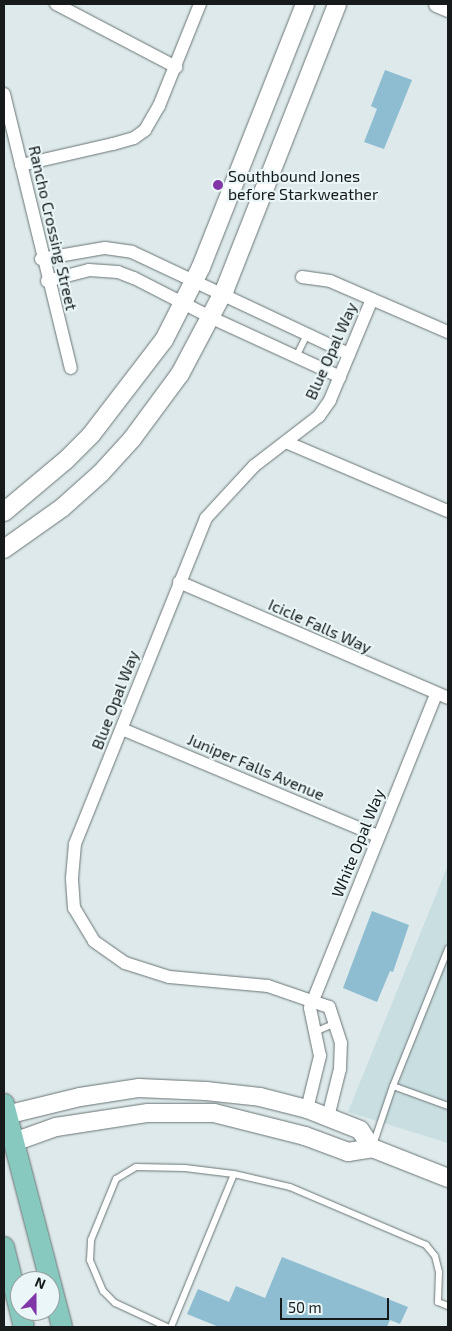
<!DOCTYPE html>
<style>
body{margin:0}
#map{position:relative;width:452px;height:1331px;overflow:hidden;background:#dde9ea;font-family:"Exo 2",sans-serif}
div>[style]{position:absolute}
.built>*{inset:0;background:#c9dee0}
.building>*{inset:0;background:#8ebdd1}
.roads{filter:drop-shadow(0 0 1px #6a7475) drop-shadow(0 0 1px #6a7475)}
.service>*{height:6px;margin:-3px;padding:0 3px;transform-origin:3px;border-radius:3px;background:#fff}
.minor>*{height:12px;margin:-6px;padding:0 6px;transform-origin:6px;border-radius:6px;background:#fff}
.tertiary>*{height:15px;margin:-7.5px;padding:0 7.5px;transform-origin:7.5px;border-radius:7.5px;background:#fff}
.secondary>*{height:18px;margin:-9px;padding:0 9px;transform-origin:9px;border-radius:9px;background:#fff}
.primary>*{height:20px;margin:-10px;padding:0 10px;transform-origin:10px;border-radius:10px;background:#87c8bf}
.dots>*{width:14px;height:14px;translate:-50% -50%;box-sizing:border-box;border:2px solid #eaf6f7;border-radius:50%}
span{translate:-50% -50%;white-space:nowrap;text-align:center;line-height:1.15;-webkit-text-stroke:4px #eaf6f7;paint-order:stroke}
.poi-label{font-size:16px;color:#161a1a}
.left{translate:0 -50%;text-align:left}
.street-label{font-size:16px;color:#161a1a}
.frame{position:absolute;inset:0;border:5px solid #161a1a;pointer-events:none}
.north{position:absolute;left:10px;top:1271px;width:50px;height:50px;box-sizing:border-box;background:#eaf6f7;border:1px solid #959e9f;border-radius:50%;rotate:22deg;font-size:14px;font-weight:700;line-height:20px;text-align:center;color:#161a1a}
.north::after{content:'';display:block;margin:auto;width:18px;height:22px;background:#8136a7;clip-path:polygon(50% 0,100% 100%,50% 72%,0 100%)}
.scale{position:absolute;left:280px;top:1298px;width:109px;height:22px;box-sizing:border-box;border:2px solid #161a1a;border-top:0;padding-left:6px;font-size:15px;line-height:18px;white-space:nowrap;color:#161a1a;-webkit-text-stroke:4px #eaf6f7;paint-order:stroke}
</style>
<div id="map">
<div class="built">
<div style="clip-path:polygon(448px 865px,448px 1143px,348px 1112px)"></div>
</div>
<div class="building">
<div style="clip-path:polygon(385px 70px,412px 80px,384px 149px,364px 142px,377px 109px,371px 106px)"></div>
<div style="clip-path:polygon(372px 911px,409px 925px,393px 972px,390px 971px,377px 1002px,343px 988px)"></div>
<div style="clip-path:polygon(282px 1257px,408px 1307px,400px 1324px,390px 1320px,387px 1327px,219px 1327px,187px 1314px,198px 1289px,229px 1302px,236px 1286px,265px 1298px)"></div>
</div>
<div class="roads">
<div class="service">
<div style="left:296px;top:357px;width:25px;rotate:-64deg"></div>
<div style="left:317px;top:1031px;width:21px;rotate:-23deg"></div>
<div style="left:393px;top:1086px;width:148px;rotate:-68.1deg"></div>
<div style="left:373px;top:1145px;width:62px;rotate:-71.3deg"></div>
<div style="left:393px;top:1086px;width:59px;rotate:20deg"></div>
<div style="left:167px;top:1327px;width:57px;rotate:-155.2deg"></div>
<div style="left:115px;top:1303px;width:17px;rotate:-135deg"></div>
<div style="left:103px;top:1291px;width:34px;rotate:-113deg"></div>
<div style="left:90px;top:1260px;width:20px;rotate:-87deg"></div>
<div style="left:91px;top:1240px;width:66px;rotate:-67.7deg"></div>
<div style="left:116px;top:1179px;width:23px;rotate:-31deg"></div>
<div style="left:136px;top:1167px;width:49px;rotate:1.2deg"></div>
<div style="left:185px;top:1168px;width:49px;rotate:7deg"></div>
<div style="left:171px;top:1327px;width:165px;rotate:-67.6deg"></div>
<div style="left:234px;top:1174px;width:57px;rotate:13.1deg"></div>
<div style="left:290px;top:1187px;width:148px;rotate:23.1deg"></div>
<div style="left:426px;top:1245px;width:14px;rotate:51deg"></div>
<div style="left:435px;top:1256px;width:16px;rotate:76deg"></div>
<div style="left:439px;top:1272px;width:30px;rotate:92deg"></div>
<div style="left:438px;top:1302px;width:11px;rotate:22deg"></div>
</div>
<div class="minor">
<div style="left:56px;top:4px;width:136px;rotate:27.7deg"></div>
<div style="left:4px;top:94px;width:282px;rotate:76.3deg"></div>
<div style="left:21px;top:165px;width:94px;rotate:-12.9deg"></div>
<div style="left:113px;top:144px;width:22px;rotate:-16deg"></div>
<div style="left:134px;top:138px;width:14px;rotate:-36deg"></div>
<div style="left:145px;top:130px;width:28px;rotate:-60deg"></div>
<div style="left:159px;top:106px;width:110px;rotate:-68.1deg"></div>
<div style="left:41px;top:259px;width:65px;rotate:-9.8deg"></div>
<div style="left:105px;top:248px;width:27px;rotate:8deg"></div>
<div style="left:132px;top:252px;width:240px;rotate:25.2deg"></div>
<div style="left:302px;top:277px;width:28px;rotate:8deg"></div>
<div style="left:330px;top:281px;width:129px;rotate:23.4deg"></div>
<div style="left:47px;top:281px;width:43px;rotate:-14.7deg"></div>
<div style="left:89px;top:270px;width:29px;rotate:4deg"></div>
<div style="left:118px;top:272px;width:17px;rotate:21deg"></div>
<div style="left:134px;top:278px;width:88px;rotate:27.1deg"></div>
<div style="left:212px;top:318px;width:141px;rotate:24.7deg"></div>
<div style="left:286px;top:442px;width:176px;rotate:23.1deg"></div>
<div style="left:179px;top:582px;width:293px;rotate:23.3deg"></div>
<div style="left:122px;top:729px;width:277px;rotate:22.7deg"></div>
<div style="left:307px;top:1109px;width:55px;rotate:-76.2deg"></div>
<div style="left:320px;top:1056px;width:49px;rotate:-101.8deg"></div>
<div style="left:310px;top:1008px;width:337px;rotate:-68.1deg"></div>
<div style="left:328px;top:1117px;width:49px;rotate:-76deg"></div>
<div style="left:340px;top:1069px;width:26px;rotate:-88deg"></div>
<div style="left:341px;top:1043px;width:38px;rotate:-108deg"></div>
<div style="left:329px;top:1007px;width:65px;rotate:-161deg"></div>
<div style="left:268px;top:986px;width:99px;rotate:-174.8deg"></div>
<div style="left:169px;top:977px;width:46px;rotate:-162.3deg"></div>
<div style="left:125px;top:963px;width:38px;rotate:-145deg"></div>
<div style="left:94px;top:941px;width:39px;rotate:-121deg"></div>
<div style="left:74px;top:908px;width:30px;rotate:-94deg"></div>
<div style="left:72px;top:878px;width:34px;rotate:-85deg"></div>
<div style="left:75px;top:844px;width:351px;rotate:-68.1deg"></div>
<div style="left:206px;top:518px;width:71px;rotate:-47.3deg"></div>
<div style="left:254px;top:466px;width:82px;rotate:-37.6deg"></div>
<div style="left:319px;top:416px;width:19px;rotate:-55deg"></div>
<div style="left:330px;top:400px;width:109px;rotate:-67.4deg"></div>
</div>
<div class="tertiary">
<div style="left:436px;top:4px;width:13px;rotate:23deg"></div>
</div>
<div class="secondary">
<div style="left:4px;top:512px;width:81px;rotate:-40deg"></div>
<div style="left:66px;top:460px;width:35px;rotate:-45deg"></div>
<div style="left:91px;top:435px;width:120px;rotate:-52.5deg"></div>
<div style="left:164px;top:340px;width:82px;rotate:-63.1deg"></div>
<div style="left:201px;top:267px;width:283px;rotate:-68.4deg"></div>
<div style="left:4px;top:549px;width:72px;rotate:-35.4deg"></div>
<div style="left:63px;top:507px;width:51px;rotate:-41.8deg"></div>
<div style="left:101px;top:473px;width:46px;rotate:-47.6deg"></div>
<div style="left:132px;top:439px;width:81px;rotate:-53.6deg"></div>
<div style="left:180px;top:374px;width:96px;rotate:-62.1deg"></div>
<div style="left:225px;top:289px;width:306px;rotate:-68.5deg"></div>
<div style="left:6px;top:1115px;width:76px;rotate:-13.7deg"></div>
<div style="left:80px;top:1097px;width:60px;rotate:-8.7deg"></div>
<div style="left:139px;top:1088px;width:67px;rotate:2.6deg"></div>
<div style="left:206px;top:1091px;width:54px;rotate:6.3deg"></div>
<div style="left:260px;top:1097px;width:49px;rotate:14.3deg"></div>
<div style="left:307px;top:1109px;width:57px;rotate:21.6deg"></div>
<div style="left:360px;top:1130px;width:22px;rotate:56deg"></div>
<div style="left:14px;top:1142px;width:45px;rotate:-19.7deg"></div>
<div style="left:56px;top:1127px;width:93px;rotate:-8.7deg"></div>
<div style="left:148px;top:1113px;width:66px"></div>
<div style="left:214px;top:1113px;width:94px;rotate:14.2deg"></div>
<div style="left:305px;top:1136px;width:46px;rotate:20.4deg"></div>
<div style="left:348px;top:1152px;width:24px;rotate:-9deg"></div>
<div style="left:372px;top:1148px;width:82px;rotate:21.5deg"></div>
</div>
<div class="primary">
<div style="left:4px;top:1104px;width:230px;rotate:75.4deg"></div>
<div style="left:4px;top:1247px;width:82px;rotate:76deg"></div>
</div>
</div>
<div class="dots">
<div style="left:218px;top:185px;background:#8136a7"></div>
</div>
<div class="poi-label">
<span class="left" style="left:228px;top:185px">Southbound Jones<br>before Starkweather</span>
</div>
<div class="street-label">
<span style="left:53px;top:228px;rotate:77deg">Rancho Crossing Street</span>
<span style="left:331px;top:351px;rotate:-66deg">Blue Opal Way</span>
<span style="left:320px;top:626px;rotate:24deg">Icicle Falls Way</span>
<span style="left:115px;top:700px;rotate:-69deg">Blue Opal Way</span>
<span style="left:256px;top:767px;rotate:23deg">Juniper Falls Avenue</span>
<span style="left:358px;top:843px;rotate:-68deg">White Opal Way</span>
</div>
<div class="frame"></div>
<div class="north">N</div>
<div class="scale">50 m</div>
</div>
